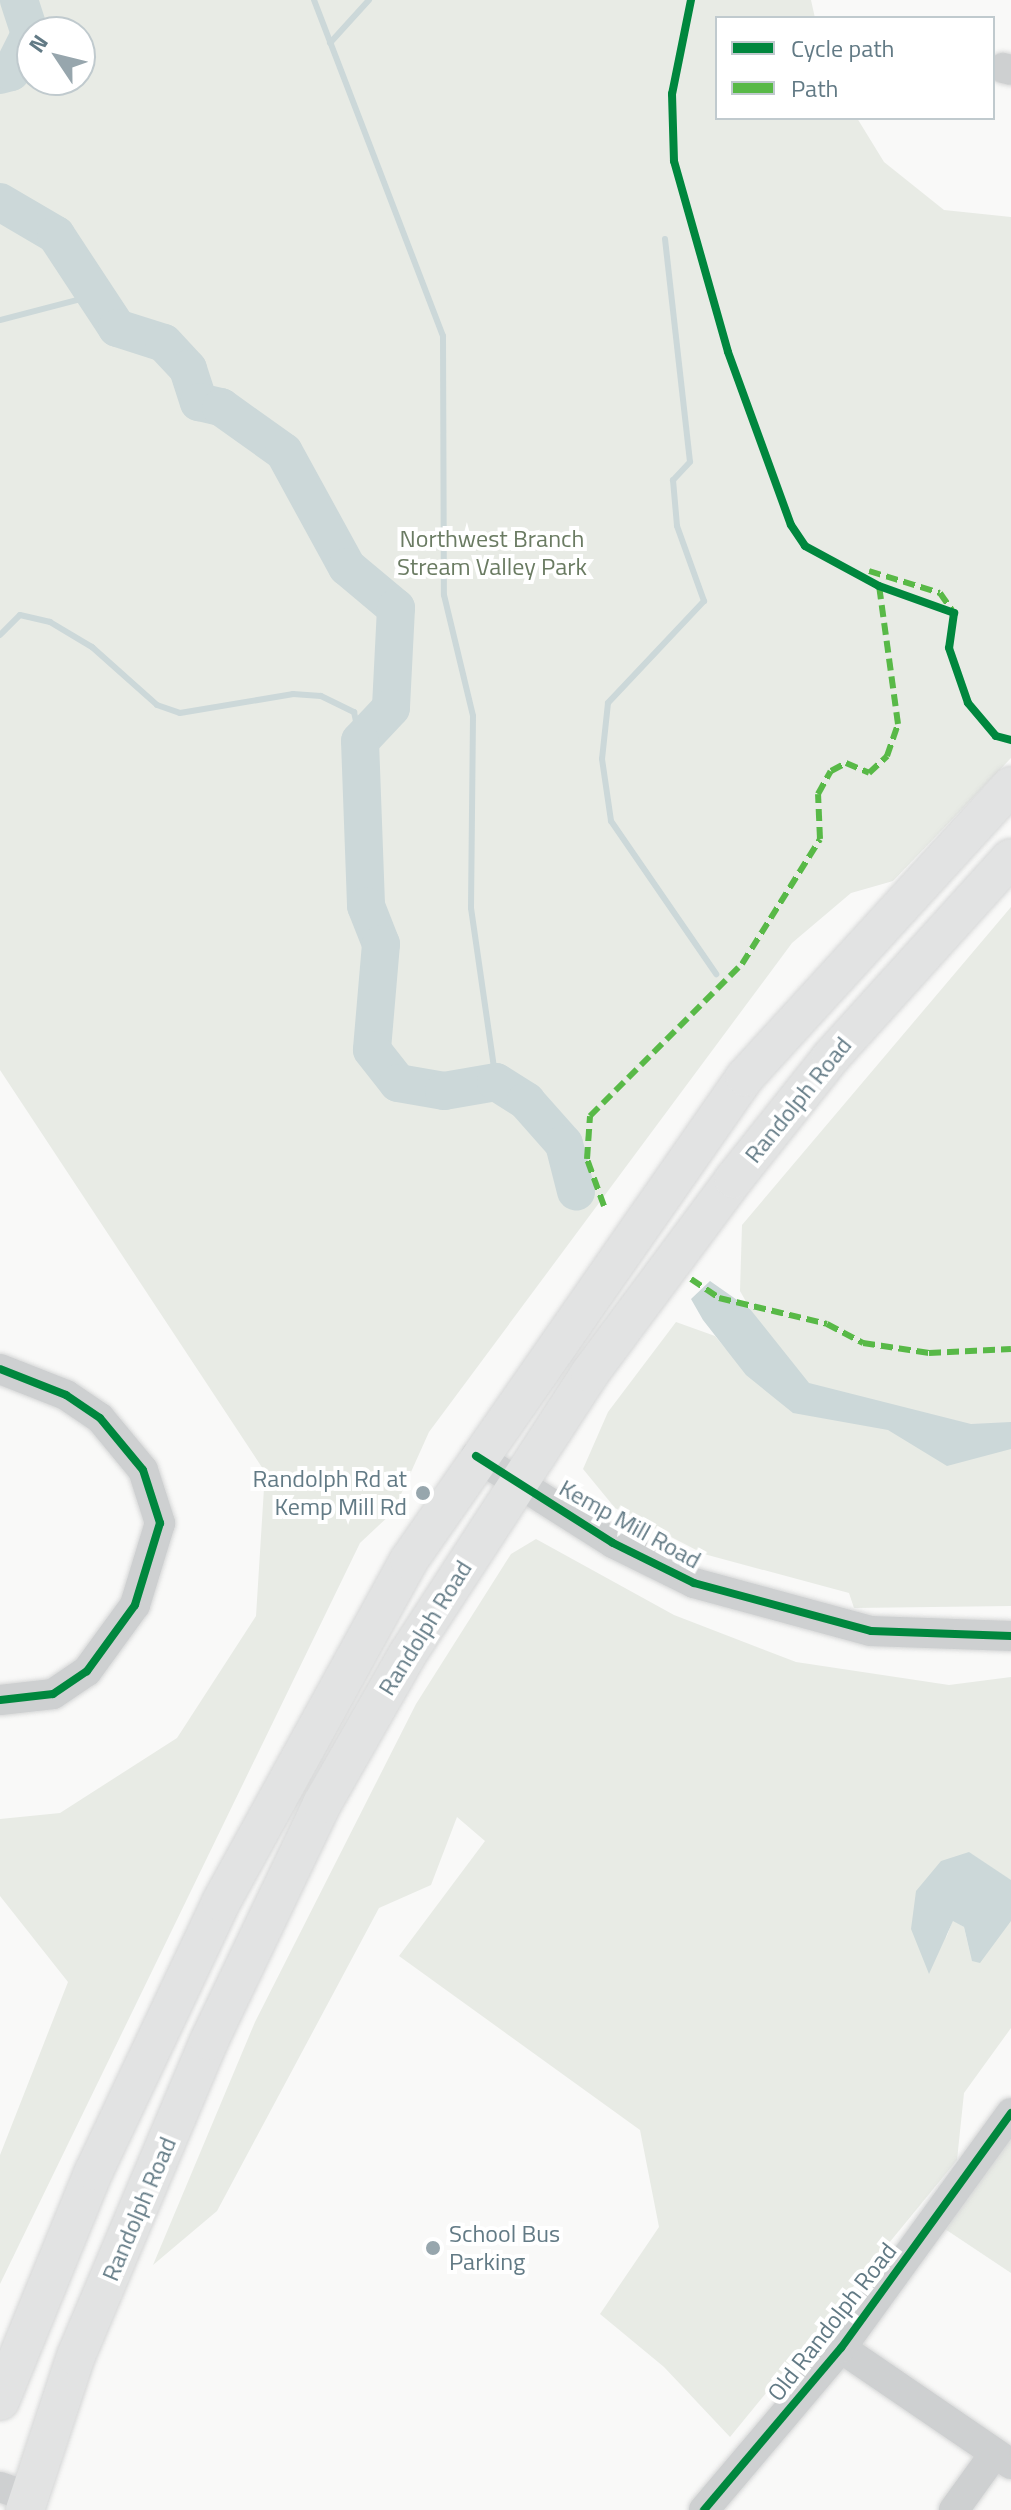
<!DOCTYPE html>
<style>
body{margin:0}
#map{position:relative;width:1011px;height:2510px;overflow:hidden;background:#f9f9f8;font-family:"Titillium Web",sans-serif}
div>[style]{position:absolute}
.green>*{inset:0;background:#e8ebe5}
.water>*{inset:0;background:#ccd8d9}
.stream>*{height:6px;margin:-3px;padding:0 3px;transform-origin:3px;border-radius:3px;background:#ccd8d9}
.river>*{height:38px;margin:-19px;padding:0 19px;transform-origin:19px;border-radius:19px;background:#ccd8d9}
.roads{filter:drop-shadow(0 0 2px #d6d7d7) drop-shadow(0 0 2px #d6d7d7)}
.minor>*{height:30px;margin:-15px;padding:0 15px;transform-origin:15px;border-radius:15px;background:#ced0d1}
.major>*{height:38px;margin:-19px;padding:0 19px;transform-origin:19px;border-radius:19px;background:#e2e3e3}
.quiet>*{height:6px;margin-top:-3px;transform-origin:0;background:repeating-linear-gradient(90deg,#58b947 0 12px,transparent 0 18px)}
.cycleway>*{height:8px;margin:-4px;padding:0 4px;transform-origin:4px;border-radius:4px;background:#00873e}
.dots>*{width:22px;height:22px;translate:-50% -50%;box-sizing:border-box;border:4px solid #fff;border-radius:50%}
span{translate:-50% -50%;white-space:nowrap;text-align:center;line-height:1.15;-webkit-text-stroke:8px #fff;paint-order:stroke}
.park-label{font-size:24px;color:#6a7b62}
.street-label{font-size:24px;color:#627a85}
.poi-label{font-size:24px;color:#627a85}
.right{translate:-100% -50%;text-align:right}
.left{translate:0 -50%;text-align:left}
.legend{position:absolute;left:715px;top:16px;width:280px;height:104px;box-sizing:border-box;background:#fff;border:2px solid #c0cace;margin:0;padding:10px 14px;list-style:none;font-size:24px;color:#627a85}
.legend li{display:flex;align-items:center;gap:16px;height:40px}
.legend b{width:40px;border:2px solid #c0cace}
.north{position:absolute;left:16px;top:16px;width:80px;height:80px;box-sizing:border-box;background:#fff;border:2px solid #c0cace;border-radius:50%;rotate:305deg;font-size:22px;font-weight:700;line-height:32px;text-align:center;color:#627a85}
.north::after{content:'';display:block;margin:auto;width:28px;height:36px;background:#97a6ad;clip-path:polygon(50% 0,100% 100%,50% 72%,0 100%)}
</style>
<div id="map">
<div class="green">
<div style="clip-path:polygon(evenodd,0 0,811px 0,815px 18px,717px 18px,717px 118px,857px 118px,884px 162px,944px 210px,1011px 217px,1011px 758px,893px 881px,851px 893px,792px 943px,429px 1432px,393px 1512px,360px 1543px,0 2284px,0 2155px,68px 1982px,0 1896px,0 1819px,60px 1813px,177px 1738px,256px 1616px,265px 1472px,0 1070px,0 0,32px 32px,80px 32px,80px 80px,32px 80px,32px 32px)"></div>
<div style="clip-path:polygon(1011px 907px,1011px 1606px,854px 1608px,849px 1593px,704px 1554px,615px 1508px,583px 1469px,608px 1412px,676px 1322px,715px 1336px,726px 1349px,753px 1314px,740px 1291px,742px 1225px)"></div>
<div style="clip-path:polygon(evenodd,536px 1539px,674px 1615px,796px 1662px,949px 1685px,1011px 1677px,1011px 2028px,964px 2093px,957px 2160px,730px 2437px,664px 2367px,600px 2314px,659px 2227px,640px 2130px,399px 1956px,485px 1841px,457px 1817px,431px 1885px,379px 1908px,217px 2211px,153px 2265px,255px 2022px,416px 1704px,511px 1554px,536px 1539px,956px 1888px,972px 1961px,964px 1927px,953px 1920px,946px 1938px,956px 1888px)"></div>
<div style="clip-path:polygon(1011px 2113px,1011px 2273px,936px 2223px)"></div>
</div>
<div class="water">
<div style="clip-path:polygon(710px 1281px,750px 1309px,809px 1383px,971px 1424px,1011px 1422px,1011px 1449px,947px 1466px,888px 1430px,793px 1413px,746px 1375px,703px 1320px,691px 1299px)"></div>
<div style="clip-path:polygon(969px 1852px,1011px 1880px,1011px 1921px,980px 1963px,972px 1961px,964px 1927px,953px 1921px,929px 1974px,911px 1929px,916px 1891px,941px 1861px)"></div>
</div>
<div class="stream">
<div style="left:314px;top:0;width:360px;rotate:69deg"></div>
<div style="left:443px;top:336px;width:259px;rotate:89.8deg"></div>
<div style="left:444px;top:595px;width:124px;rotate:76.5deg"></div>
<div style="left:473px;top:716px;width:192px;rotate:90.6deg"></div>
<div style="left:471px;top:908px;width:176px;rotate:81.8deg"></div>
<div style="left:330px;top:43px;width:58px;rotate:-47.8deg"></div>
<div style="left:665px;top:239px;width:224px;rotate:83.6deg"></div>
<div style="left:690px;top:462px;width:25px;rotate:133deg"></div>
<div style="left:673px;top:480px;width:46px;rotate:85deg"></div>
<div style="left:677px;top:526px;width:80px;rotate:70.2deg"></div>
<div style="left:704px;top:601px;width:140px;rotate:133.3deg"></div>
<div style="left:608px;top:703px;width:56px;rotate:96.1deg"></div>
<div style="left:602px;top:759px;width:63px;rotate:81.7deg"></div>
<div style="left:611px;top:821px;width:186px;rotate:55.5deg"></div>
<div style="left:0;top:320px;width:95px;rotate:-14.6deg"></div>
<div style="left:0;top:635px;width:28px;rotate:-45deg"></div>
<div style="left:20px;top:615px;width:31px;rotate:13deg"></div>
<div style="left:50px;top:622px;width:49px;rotate:30.8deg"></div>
<div style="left:92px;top:647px;width:87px;rotate:41.7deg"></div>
<div style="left:157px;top:705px;width:24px;rotate:19deg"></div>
<div style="left:180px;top:713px;width:115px;rotate:-9.5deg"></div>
<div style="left:293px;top:694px;width:28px;rotate:4deg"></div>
<div style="left:321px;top:696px;width:37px;rotate:26deg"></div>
<div style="left:354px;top:712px;width:30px;rotate:78deg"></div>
</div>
<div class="river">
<div style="left:0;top:75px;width:11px;rotate:-15deg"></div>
<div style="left:11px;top:72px;width:42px;rotate:-63.4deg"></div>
<div style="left:30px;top:34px;width:36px;rotate:-108deg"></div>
<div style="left:0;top:202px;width:65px;rotate:30.5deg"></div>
<div style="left:56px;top:235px;width:111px;rotate:56.7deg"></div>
<div style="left:117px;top:328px;width:49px;rotate:17.7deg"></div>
<div style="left:164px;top:343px;width:35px;rotate:47deg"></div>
<div style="left:188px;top:369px;width:35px;rotate:72deg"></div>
<div style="left:199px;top:402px;width:23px;rotate:13deg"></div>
<div style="left:221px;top:407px;width:77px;rotate:35.5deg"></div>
<div style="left:284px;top:452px;width:131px;rotate:61.3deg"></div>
<div style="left:347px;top:567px;width:64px;rotate:39.9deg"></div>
<div style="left:396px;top:608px;width:100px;rotate:92.9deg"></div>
<div style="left:391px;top:708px;width:45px;rotate:133.2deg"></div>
<div style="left:360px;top:741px;width:165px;rotate:87.9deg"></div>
<div style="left:366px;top:906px;width:41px;rotate:68.5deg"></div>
<div style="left:381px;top:944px;width:106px;rotate:94.9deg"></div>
<div style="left:372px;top:1050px;width:42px;rotate:51.8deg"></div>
<div style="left:398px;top:1083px;width:47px;rotate:9.9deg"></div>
<div style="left:444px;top:1091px;width:53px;rotate:-9.8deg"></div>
<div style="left:496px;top:1082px;width:36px;rotate:32deg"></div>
<div style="left:526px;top:1101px;width:57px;rotate:48.5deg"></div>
<div style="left:564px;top:1144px;width:49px;rotate:75.7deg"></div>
</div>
<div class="roads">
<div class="minor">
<div style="left:1003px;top:68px;width:8px;rotate:14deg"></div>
<div style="left:0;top:1369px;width:71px;rotate:21.5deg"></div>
<div style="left:66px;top:1395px;width:41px;rotate:34.1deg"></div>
<div style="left:100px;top:1418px;width:67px;rotate:50.4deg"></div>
<div style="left:143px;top:1470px;width:56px;rotate:72.2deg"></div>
<div style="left:160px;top:1523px;width:86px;rotate:107deg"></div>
<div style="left:135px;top:1605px;width:82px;rotate:126deg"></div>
<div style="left:87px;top:1671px;width:41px;rotate:145.9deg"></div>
<div style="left:53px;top:1694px;width:53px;rotate:173.5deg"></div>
<div style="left:476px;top:1456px;width:162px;rotate:32.4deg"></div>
<div style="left:613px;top:1543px;width:90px;rotate:26.3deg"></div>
<div style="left:694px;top:1583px;width:183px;rotate:15.2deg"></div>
<div style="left:871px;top:1631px;width:140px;rotate:2deg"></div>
<div style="left:841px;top:2348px;width:206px;rotate:34.3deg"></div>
<div style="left:0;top:2487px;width:31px;rotate:19deg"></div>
<div style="left:704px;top:2510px;width:212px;rotate:-49.8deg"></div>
<div style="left:841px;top:2348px;width:290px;rotate:-54.1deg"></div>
<div style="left:954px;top:2510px;width:70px;rotate:-54.3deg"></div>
</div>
<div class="major">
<div style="left:0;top:2401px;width:248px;rotate:-67.8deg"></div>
<div style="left:94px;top:2171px;width:297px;rotate:-64.7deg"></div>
<div style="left:221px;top:1902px;width:390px;rotate:-61.2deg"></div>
<div style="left:409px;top:1560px;width:588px;rotate:-55.18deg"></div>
<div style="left:745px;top:1077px;width:394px;rotate:-47.6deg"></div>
<div style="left:25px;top:2510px;width:162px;rotate:-71.7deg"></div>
<div style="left:76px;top:2356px;width:342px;rotate:-67.1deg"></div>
<div style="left:209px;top:2041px;width:263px;rotate:-64.5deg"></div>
<div style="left:322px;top:1804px;width:172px;rotate:-60.3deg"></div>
<div style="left:407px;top:1655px;width:336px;rotate:-57deg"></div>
<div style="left:590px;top:1373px;width:242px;rotate:-53.4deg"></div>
<div style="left:734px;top:1179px;width:156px;rotate:-51.5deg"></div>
<div style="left:831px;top:1057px;width:268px;rotate:-47.9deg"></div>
</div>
</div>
<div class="quiet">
<div style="left:869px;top:571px;width:74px;rotate:17.2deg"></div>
<div style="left:940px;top:593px;width:21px;rotate:55deg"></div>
<div style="left:604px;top:1206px;width:50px;rotate:-109.9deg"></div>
<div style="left:587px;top:1159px;width:43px;rotate:-86deg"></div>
<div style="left:590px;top:1116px;width:215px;rotate:-45deg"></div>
<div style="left:742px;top:964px;width:147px;rotate:-58deg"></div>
<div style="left:820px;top:839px;width:45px;rotate:-92.5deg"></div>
<div style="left:818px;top:794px;width:26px;rotate:-61deg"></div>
<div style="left:831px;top:771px;width:17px;rotate:-28deg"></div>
<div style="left:846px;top:763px;width:25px;rotate:23deg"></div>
<div style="left:869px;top:773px;width:25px;rotate:-43deg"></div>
<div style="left:887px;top:756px;width:34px;rotate:-71deg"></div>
<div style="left:898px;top:724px;width:139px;rotate:-97.8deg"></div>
<div style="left:691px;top:1279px;width:34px;rotate:34deg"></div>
<div style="left:719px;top:1298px;width:111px;rotate:13.5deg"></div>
<div style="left:827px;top:1324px;width:41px;rotate:27.8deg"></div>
<div style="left:863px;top:1343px;width:67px;rotate:8.6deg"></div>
<div style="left:929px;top:1353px;width:82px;rotate:-2.8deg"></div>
</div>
<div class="cycleway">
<div style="left:691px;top:0;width:96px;rotate:101.4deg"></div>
<div style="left:672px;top:94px;width:67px;rotate:88.3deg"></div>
<div style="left:674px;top:161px;width:198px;rotate:74.2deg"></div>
<div style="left:728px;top:352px;width:184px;rotate:70deg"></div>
<div style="left:791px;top:525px;width:25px;rotate:56deg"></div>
<div style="left:805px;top:546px;width:84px;rotate:28.4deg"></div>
<div style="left:879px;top:586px;width:80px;rotate:19.8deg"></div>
<div style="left:954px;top:613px;width:35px;rotate:98deg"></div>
<div style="left:949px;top:648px;width:58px;rotate:70.9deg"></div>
<div style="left:968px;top:703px;width:43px;rotate:49.7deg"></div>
<div style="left:996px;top:736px;width:16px;rotate:15deg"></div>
<div style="left:0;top:1369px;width:71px;rotate:21.5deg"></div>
<div style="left:66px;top:1395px;width:41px;rotate:34.1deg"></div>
<div style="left:100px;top:1418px;width:67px;rotate:50.4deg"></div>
<div style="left:143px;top:1470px;width:56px;rotate:72.2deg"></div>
<div style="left:160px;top:1523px;width:86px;rotate:107deg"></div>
<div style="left:135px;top:1605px;width:82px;rotate:126deg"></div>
<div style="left:87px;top:1671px;width:41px;rotate:145.9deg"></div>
<div style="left:53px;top:1694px;width:53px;rotate:173.5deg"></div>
<div style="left:476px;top:1456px;width:162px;rotate:32.4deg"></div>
<div style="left:613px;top:1543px;width:90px;rotate:26.3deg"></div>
<div style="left:694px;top:1583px;width:183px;rotate:15.2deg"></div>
<div style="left:871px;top:1631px;width:140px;rotate:2deg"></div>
<div style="left:704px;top:2510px;width:212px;rotate:-49.8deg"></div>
<div style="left:841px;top:2348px;width:290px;rotate:-54.1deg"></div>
</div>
<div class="dots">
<div style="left:423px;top:1493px;background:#97a6ad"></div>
<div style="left:433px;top:2248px;background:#97a6ad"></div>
</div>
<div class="park-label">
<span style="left:492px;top:553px">Northwest Branch<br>Stream Valley Park</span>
</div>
<div class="street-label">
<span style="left:798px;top:1100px;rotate:-51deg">Randolph Road</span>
<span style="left:630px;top:1524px;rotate:29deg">Kemp Mill Road</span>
<span style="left:425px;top:1628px;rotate:-58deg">Randolph Road</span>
<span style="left:139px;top:2209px;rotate:-67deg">Randolph Road</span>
<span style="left:832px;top:2322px;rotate:-52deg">Old Randolph Road</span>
</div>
<div class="poi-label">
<span class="right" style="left:407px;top:1493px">Randolph Rd at<br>Kemp Mill Rd</span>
<span class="left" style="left:449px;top:2248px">School Bus<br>Parking</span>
</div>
<ul class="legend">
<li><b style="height:10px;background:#00873e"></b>Cycle path</li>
<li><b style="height:10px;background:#58b947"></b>Path</li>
</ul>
<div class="north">N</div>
</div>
